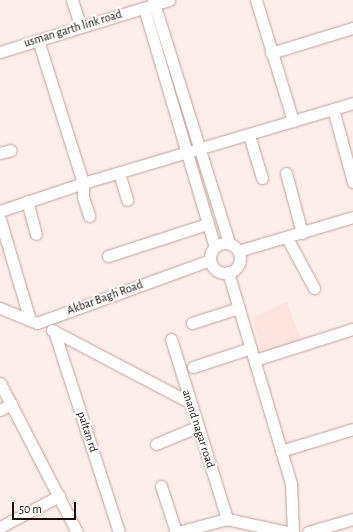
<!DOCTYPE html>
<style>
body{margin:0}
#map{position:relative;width:353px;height:532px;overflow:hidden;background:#fbedea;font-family:"Alegreya Sans",sans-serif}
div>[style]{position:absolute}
.built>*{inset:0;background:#fde3de}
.roads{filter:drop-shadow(0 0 1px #c1a19b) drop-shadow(0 0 1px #c1a19b)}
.minor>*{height:11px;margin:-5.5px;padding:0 5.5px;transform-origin:5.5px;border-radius:5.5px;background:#fff}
.minor>.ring{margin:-5.5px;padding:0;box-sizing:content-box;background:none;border:11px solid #fff;border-radius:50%}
span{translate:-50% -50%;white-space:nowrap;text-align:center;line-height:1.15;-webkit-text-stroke:4px #fefefe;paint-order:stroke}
.street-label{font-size:12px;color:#1d110f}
.scale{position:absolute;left:12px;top:502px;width:64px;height:18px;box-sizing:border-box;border:2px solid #1d110f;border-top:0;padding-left:5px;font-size:12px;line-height:14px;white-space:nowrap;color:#1d110f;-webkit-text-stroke:3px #fefefe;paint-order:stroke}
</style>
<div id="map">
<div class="built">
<div style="clip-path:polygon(287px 302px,302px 342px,261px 352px,253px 317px)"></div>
</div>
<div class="roads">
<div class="minor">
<div style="left:72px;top:0;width:28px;rotate:72deg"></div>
<div style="left:153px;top:0;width:255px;rotate:72.6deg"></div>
<div style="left:256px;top:0;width:127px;rotate:73deg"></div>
<div style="left:144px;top:8px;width:249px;rotate:73.5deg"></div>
<div style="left:38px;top:40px;width:150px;rotate:72.5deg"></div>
<div style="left:83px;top:183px;width:14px;rotate:90deg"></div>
<div style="left:83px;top:197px;width:20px;rotate:72deg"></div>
<div style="left:0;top:52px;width:177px;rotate:-17.1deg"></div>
<div style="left:271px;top:53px;width:86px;rotate:-17deg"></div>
<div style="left:333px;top:109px;width:76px;rotate:74.7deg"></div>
<div style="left:249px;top:135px;width:45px;rotate:73.2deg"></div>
<div style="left:0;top:153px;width:11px;rotate:-15deg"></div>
<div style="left:119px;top:173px;width:28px;rotate:73deg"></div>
<div style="left:286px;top:173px;width:62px;rotate:75.1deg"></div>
<div style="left:27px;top:201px;width:34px;rotate:75deg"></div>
<div style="left:0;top:211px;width:88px;rotate:-18.6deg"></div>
<div style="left:83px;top:183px;width:282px;rotate:-16.5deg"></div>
<div style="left:0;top:219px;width:105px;rotate:73.5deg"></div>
<div style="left:287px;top:238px;width:57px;rotate:61.6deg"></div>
<div class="ring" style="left:210px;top:243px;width:19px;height:19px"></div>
<div style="left:238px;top:251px;width:120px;rotate:-16.5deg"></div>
<div style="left:108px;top:256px;width:104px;rotate:-17.9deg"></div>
<div style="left:228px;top:272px;width:221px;rotate:73.4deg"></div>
<div style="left:291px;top:484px;width:48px;rotate:87.6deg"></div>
<div style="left:0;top:308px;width:40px;rotate:22deg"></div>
<div style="left:37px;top:323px;width:184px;rotate:-20deg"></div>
<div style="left:192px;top:323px;width:49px;rotate:-17.7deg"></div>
<div style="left:52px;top:330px;width:155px;rotate:27.7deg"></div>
<div style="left:54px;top:331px;width:211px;rotate:72.1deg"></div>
<div style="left:171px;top:339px;width:189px;rotate:72.7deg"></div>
<div style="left:255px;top:360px;width:103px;rotate:-17.6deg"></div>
<div style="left:193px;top:367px;width:61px;rotate:-18.1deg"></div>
<div style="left:0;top:383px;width:168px;rotate:62.7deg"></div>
<div style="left:0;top:410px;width:13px;rotate:-29deg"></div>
<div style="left:156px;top:444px;width:44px;rotate:-22.5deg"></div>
<div style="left:281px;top:451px;width:75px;rotate:-17deg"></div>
<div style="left:161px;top:486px;width:48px;rotate:71.9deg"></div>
<div style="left:0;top:527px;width:67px;rotate:-27.7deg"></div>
<div style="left:178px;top:532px;width:51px;rotate:-14.9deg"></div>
<div style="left:227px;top:519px;width:61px;rotate:12.2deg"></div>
<div style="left:308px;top:532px;width:47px;rotate:-16.1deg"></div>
</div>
</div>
<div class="street-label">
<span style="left:73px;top:29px;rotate:-17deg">usman garth link road</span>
<span style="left:105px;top:298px;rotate:-20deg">Akbar Bagh Road</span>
<span style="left:198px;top:429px;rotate:72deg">anand nagar road</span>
<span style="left:87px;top:432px;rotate:72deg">paltan rd</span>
</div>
<div class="scale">50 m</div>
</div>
